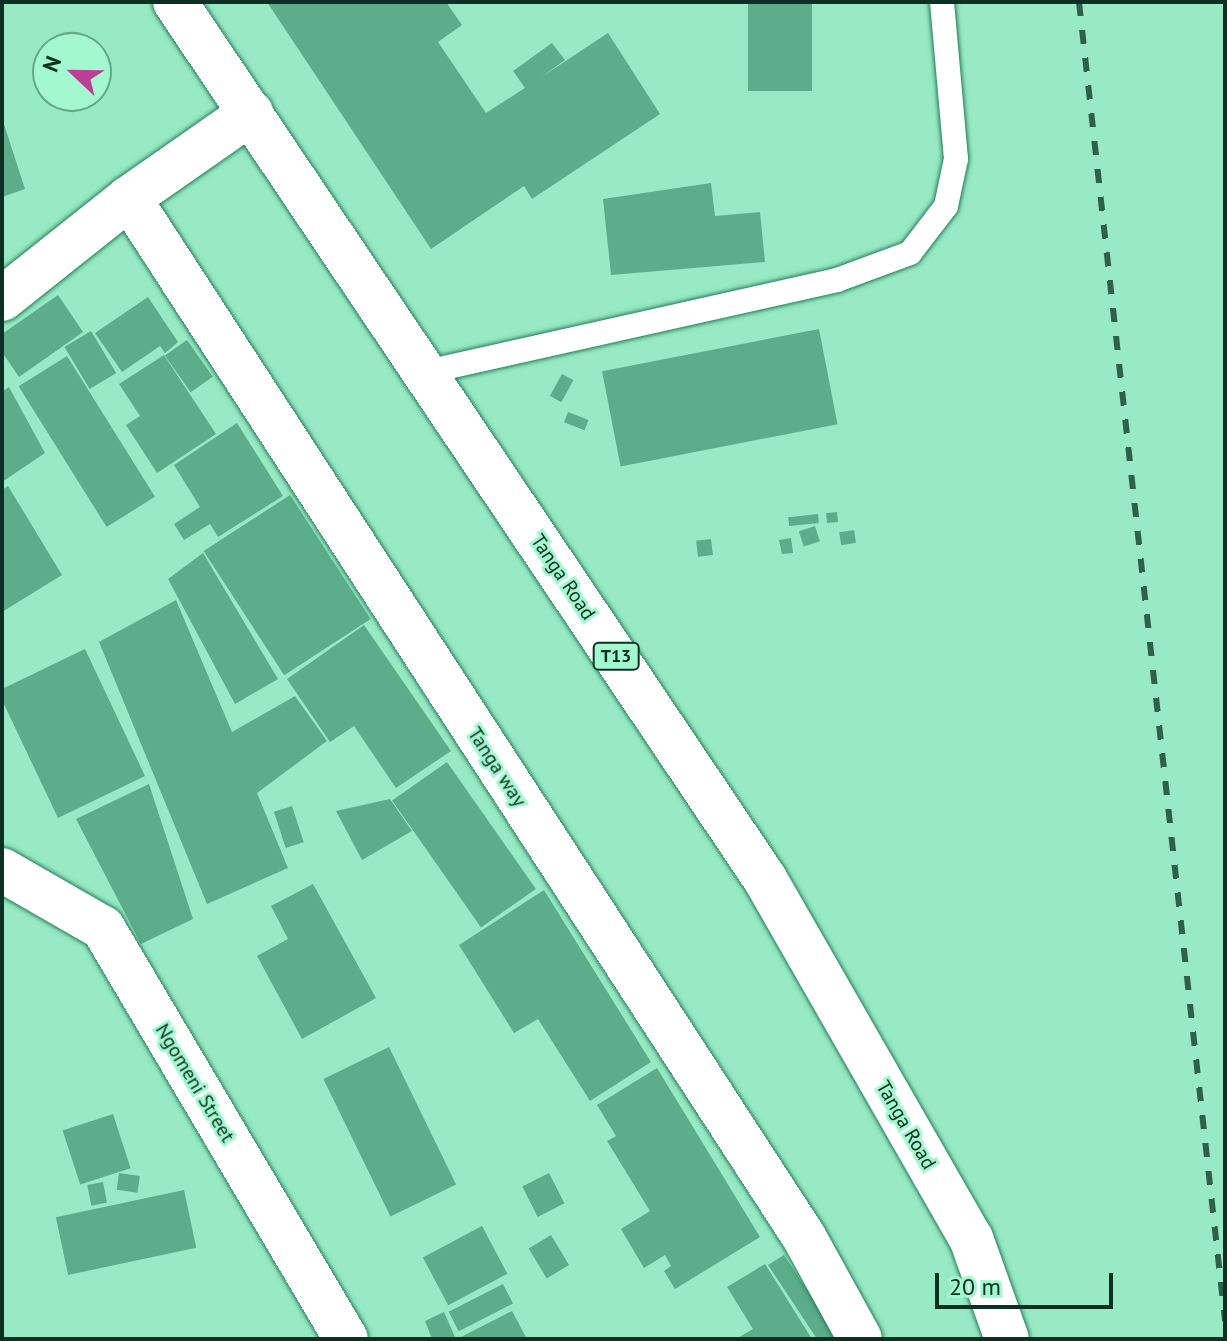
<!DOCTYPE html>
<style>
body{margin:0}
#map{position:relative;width:1227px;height:1341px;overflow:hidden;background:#97eac3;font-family:"PT Sans",sans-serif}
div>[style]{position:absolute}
.building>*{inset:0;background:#5bae89;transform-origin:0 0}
.roads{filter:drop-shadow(0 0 2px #257d5a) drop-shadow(0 0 2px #257d5a)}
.lane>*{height:24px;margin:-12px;padding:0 12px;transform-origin:12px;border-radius:12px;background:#fff}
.street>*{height:44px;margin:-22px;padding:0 22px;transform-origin:22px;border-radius:22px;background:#fff}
.highway>*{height:44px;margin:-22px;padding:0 22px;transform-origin:22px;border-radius:22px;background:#fff}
.rail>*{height:6px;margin-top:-3px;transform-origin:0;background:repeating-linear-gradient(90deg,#30604b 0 14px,transparent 0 28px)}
span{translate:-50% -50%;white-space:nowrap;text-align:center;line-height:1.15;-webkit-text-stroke:6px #a4f8d0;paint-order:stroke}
.shield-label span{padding:2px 6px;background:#a4f8d0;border:2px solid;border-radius:6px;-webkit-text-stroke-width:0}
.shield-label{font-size:18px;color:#0c3021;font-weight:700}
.street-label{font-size:20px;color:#0c3021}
.frame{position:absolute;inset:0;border:4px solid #0c3021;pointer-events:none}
.north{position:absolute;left:32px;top:32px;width:80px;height:80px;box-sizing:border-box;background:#a4f8d0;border:2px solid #67a88a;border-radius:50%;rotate:292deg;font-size:22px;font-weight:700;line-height:32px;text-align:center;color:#0c3021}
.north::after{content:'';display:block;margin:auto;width:28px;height:36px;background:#bb4093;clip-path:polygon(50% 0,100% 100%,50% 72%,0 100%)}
.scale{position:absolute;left:935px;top:1273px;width:178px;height:36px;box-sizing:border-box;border:4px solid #0c3021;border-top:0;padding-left:10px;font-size:24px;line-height:28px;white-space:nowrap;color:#0c3021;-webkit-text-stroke:6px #a4f8d0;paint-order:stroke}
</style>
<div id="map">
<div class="building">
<div style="clip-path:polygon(267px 2px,446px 2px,462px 25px,438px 42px,486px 113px,525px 88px,513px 71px,552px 43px,565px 60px,540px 78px,608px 33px,660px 114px,532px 199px,524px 186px,431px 249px)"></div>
<div style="left:748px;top:2px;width:64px;height:89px"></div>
<div style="clip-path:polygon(2px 118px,25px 189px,2px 197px)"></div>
<div style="clip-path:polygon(711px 183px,715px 216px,760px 212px,765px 262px,611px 275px,603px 199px)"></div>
<div style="clip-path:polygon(58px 295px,83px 332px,19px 377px,2px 352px,2px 334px)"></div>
<div style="clip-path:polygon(148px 297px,178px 342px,165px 353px,160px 346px,122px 372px,95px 333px)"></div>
<div style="left:819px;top:329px;width:97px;height:221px;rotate:79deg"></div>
<div style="left:91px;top:331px;width:49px;height:31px;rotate:59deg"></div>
<div style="left:187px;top:340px;width:45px;height:27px;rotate:55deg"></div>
<div style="clip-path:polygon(164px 355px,216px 434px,157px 473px,126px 425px,140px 416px,119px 384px)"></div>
<div style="left:67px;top:356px;width:166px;height:57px;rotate:58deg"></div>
<div style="left:562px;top:374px;width:13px;height:25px;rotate:29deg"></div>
<div style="clip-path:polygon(9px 387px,45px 453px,2px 482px,2px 392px)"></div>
<div style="left:568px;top:412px;width:22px;height:11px;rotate:21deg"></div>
<div style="clip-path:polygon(237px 423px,283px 496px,218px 537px,210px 524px,184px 540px,174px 524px,200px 507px,174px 465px)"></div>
<div style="clip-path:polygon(8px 486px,62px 575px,2px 612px,2px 490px)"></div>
<div style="left:290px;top:495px;width:148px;height:103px;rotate:57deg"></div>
<div style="left:837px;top:512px;width:10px;height:11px;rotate:84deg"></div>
<div style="left:818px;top:514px;width:9px;height:30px;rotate:84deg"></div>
<div style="left:815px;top:526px;width:16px;height:17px;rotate:72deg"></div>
<div style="left:854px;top:530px;width:13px;height:15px;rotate:81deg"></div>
<div style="clip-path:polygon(791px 538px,793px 553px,782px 554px,779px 540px)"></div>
<div style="left:711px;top:539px;width:16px;height:15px;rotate:83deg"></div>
<div style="clip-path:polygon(203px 553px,278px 679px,235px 704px,168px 579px)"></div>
<div style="clip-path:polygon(176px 600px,232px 732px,295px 696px,327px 741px,257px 793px,288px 868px,207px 904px,99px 642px)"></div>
<div style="clip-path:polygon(364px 625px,451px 751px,396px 788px,354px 726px,330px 742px,287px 679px)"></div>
<div style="clip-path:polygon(85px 649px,145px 776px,58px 818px,2px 700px,2px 689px)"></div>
<div style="left:447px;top:762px;width:155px;height:67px;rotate:55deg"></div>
<div style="clip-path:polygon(149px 784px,193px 919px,141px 944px,76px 819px)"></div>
<div style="clip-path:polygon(390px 799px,412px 831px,362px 860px,336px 811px)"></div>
<div style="left:292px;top:806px;width:38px;height:19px;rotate:72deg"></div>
<div style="clip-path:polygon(313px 884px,376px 998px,302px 1039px,257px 956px,288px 939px,271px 906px)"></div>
<div style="clip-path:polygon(544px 890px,651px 1062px,590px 1101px,538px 1019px,514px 1033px,459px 945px)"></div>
<div style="left:389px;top:1047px;width:153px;height:73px;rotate:64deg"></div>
<div style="clip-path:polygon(657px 1068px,760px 1237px,675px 1289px,664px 1271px,671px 1266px,665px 1255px,644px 1268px,621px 1229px,650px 1211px,607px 1141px,616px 1136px,597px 1105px)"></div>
<div style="left:113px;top:1114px;width:57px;height:53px;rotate:72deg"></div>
<div style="left:119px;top:1173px;width:21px;height:17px;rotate:8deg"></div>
<div style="left:549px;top:1173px;width:34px;height:30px;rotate:63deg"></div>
<div style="left:103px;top:1182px;width:21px;height:16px;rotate:79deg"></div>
<div style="left:184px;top:1190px;width:59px;height:131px;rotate:78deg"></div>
<div style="left:482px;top:1226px;width:54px;height:67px;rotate:62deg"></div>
<div style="left:551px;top:1235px;width:35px;height:26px;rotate:59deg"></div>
<div style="clip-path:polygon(784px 1255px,839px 1339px,817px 1339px,768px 1265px)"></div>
<div style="clip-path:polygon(765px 1264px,812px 1339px,736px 1339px,753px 1329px,727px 1287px)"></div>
<div style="left:503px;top:1284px;width:22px;height:61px;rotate:63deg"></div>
<div style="clip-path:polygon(512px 1311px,527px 1339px,457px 1339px)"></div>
<div style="clip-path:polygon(444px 1312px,455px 1337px,432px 1339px,425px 1321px)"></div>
</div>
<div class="roads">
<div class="lane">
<div style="left:426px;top:372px;width:421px;rotate:-12.6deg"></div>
<div style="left:837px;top:280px;width:78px;rotate:-20.3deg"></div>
<div style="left:910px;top:253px;width:59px;rotate:-52.5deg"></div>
<div style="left:946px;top:206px;width:48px;rotate:-78deg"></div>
<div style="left:956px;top:159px;width:158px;rotate:-95.1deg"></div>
</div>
<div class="street">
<div style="left:129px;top:198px;width:1239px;rotate:56.99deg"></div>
<div style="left:804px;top:1237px;width:116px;rotate:61.2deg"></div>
<div style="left:2px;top:299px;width:162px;rotate:-38.5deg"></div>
<div style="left:129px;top:198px;width:149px;rotate:-34.9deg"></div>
<div style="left:2px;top:870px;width:116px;rotate:29.9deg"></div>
<div style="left:103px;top:928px;width:477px;rotate:59.4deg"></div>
</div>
<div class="highway">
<div style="left:175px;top:2px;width:1057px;rotate:56.07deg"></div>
<div style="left:765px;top:879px;width:414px;rotate:60.2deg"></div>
<div style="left:971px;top:1238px;width:107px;rotate:70.4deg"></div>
</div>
</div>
<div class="rail">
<div style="left:1079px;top:2px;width:1327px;rotate:83.68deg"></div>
</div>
<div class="shield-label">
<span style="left:616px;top:656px">T13</span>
</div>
<div class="street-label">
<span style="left:563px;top:577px;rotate:56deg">Tanga Road</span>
<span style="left:497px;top:767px;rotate:57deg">Tanga way</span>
<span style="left:195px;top:1083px;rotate:59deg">Ngomeni Street</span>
<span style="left:906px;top:1125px;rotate:60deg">Tanga Road</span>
</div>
<div class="frame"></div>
<div class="north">N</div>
<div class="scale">20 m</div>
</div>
